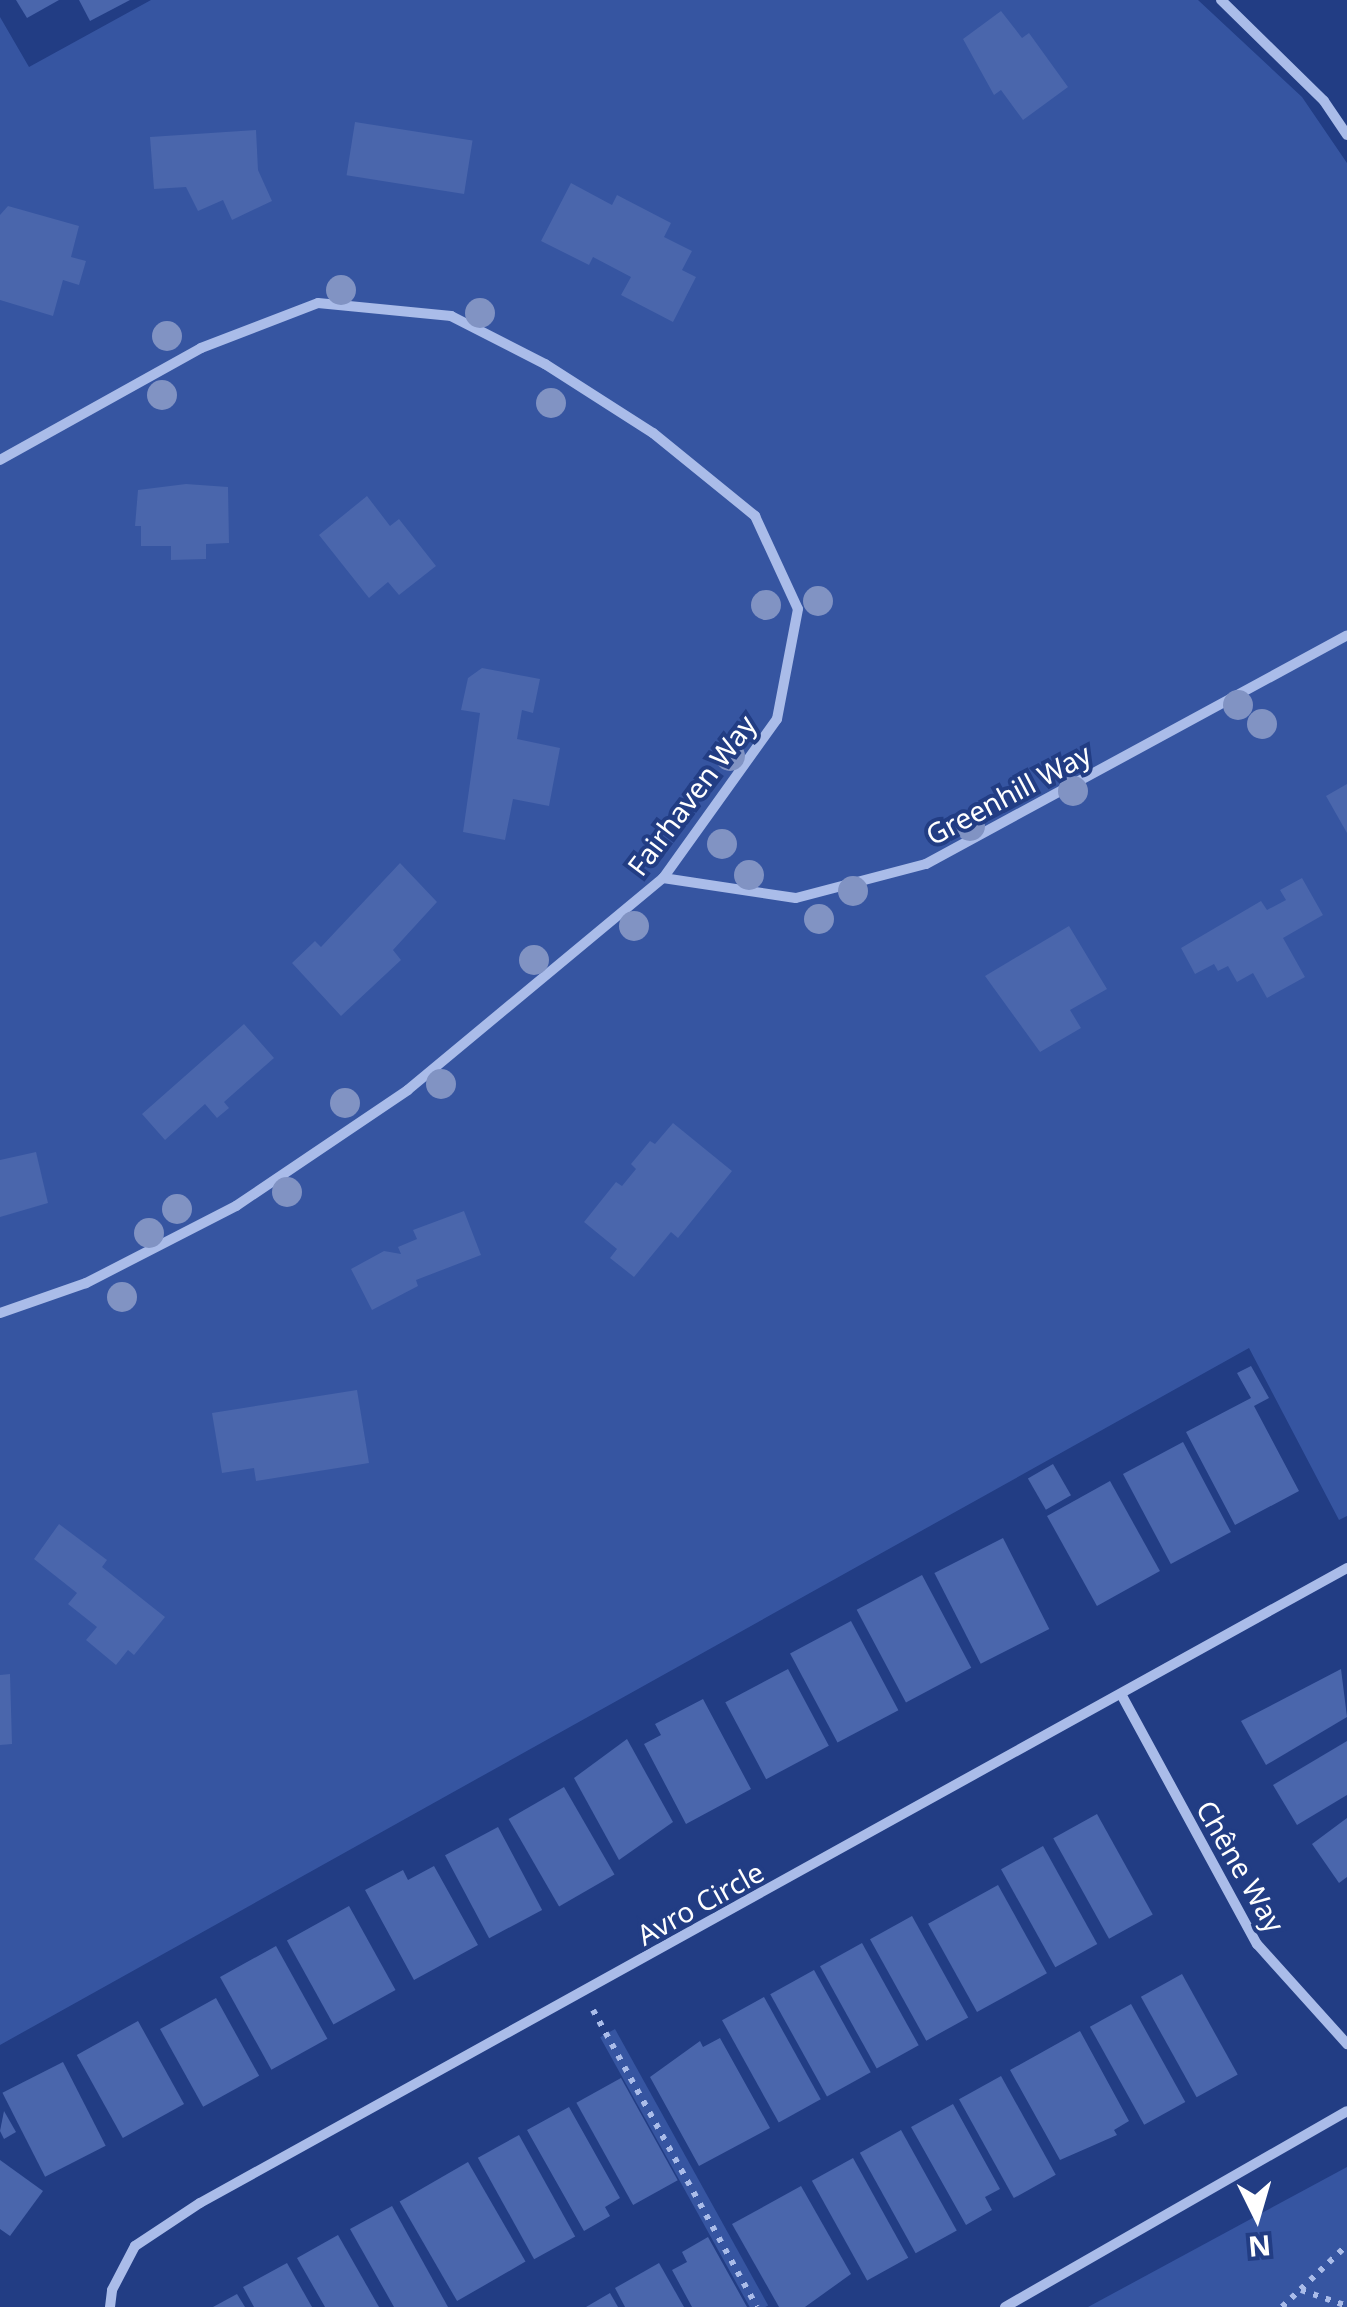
<!DOCTYPE html>
<meta charset="utf-8">
<style>
body{margin:0}
#map{position:relative;width:1347px;height:2307px;overflow:hidden;background:#223d84;font-family:"Noto Sans",sans-serif}
div>[style]{position:absolute}
.green>*{inset:0;background:#3655a1;transform-origin:0 0}
.building>*{inset:0;background:#4a66ac;transform-origin:0 0}
.path>*{height:6px;margin-top:-3px;transform-origin:0;background:repeating-linear-gradient(90deg,#aabce9 0 5px,transparent 0 13px)}
.street>*{height:10px;margin:-5px;padding:0 5px;transform-origin:5px;border-radius:5px;background:#aabce9}
.trees>*{width:30px;height:30px;margin:-15px;border-radius:50%;background:#8193c3}
span{translate:-50% -50%;white-space:nowrap;text-align:center;line-height:1.15;-webkit-text-stroke:8px #223d84;paint-order:stroke}
.street-label{font-size:28px;color:#fff}
.north{position:absolute;left:1207px;top:2167px;width:100px;height:100px;-webkit-text-stroke:8px #223d84;paint-order:stroke;rotate:175deg;font-size:28px;font-weight:700;line-height:40px;text-align:center;color:#fff}
.north::after{content:'';display:block;margin:auto;width:35px;height:45px;background:#fff;clip-path:polygon(50% 0,100% 100%,50% 72%,0 100%)}
</style>
<div id="map">
<div class="green">
<div style="clip-path:polygon(151px 0,1198px 0,1302px 97px,1347px 163px,1347px 1516px,1339px 1520px,1249px 1348px,0 2045px,0 17px,29px 67px)"></div>
<div style="left:615px;top:2029px;width:316px;height:17px;rotate:61deg"></div>
<div style="clip-path:polygon(1347px 2167px,1347px 2307px,1088px 2307px)"></div>
</div>
<div class="building">
<div style="clip-path:polygon(16px 0,59px 0,27px 18px)"></div>
<div style="clip-path:polygon(79px 0,130px 0,90px 21px)"></div>
<div style="clip-path:polygon(1001px 11px,1022px 38px,1029px 33px,1068px 87px,1023px 120px,1001px 90px,994px 95px,963px 39px)"></div>
<div style="left:355px;top:122px;width:119px;height:54px;rotate:9deg"></div>
<div style="clip-path:polygon(256px 130px,258px 170px,272px 201px,232px 220px,223px 200px,198px 211px,186px 187px,154px 189px,150px 137px)"></div>
<div style="clip-path:polygon(571px 183px,612px 205px,617px 195px,671px 223px,664px 237px,692px 251px,682px 270px,696px 277px,673px 322px,621px 295px,631px 277px,593px 257px,589px 265px,541px 241px)"></div>
<div style="clip-path:polygon(8px 206px,79px 226px,71px 257px,86px 261px,79px 285px,63px 280px,53px 316px,0 300px,0 215px)"></div>
<div style="clip-path:polygon(186px 484px,228px 487px,229px 543px,206px 544px,206px 559px,171px 560px,171px 546px,141px 546px,141px 526px,135px 526px,138px 490px)"></div>
<div style="clip-path:polygon(367px 496px,390px 526px,399px 519px,436px 566px,399px 595px,388px 582px,369px 598px,319px 535px)"></div>
<div style="clip-path:polygon(482px 668px,540px 679px,533px 713px,522px 710px,517px 739px,560px 748px,549px 806px,513px 799px,505px 840px,463px 832px,480px 713px,461px 710px,468px 678px)"></div>
<div style="clip-path:polygon(1347px 784px,1347px 833px,1326px 796px)"></div>
<div style="clip-path:polygon(400px 863px,437px 902px,393px 950px,401px 960px,341px 1016px,292px 963px,315px 941px,321px 947px)"></div>
<div style="clip-path:polygon(1302px 878px,1323px 915px,1283px 938px,1305px 977px,1267px 998px,1253px 973px,1237px 982px,1228px 966px,1218px 971px,1214px 964px,1195px 974px,1181px 948px,1261px 901px,1267px 910px,1286px 900px,1280px 890px)"></div>
<div style="clip-path:polygon(1069px 926px,1107px 989px,1070px 1010px,1081px 1028px,1040px 1052px,985px 976px)"></div>
<div style="clip-path:polygon(244px 1024px,274px 1058px,224px 1102px,229px 1108px,217px 1118px,205px 1104px,165px 1140px,142px 1114px)"></div>
<div style="clip-path:polygon(673px 1123px,732px 1171px,678px 1238px,671px 1232px,634px 1277px,610px 1258px,617px 1249px,584px 1222px,616px 1182px,622px 1186px,636px 1169px,631px 1164px,650px 1141px,655px 1144px)"></div>
<div style="clip-path:polygon(36px 1152px,48px 1203px,0 1217px,0 1160px)"></div>
<div style="clip-path:polygon(464px 1211px,481px 1255px,416px 1280px,418px 1286px,372px 1310px,351px 1269px,384px 1251px,401px 1254px,398px 1247px,417px 1239px,413px 1230px)"></div>
<div style="clip-path:polygon(1251px 1366px,1269px 1398px,1254px 1406px,1299px 1491px,1235px 1525px,1186px 1432px,1251px 1398px,1237px 1373px)"></div>
<div style="clip-path:polygon(357px 1390px,369px 1463px,256px 1481px,254px 1468px,222px 1473px,212px 1413px)"></div>
<div style="left:1183px;top:1442px;width:102px;height:68px;rotate:62deg"></div>
<div style="left:1053px;top:1464px;width:36px;height:29px;rotate:60deg"></div>
<div style="left:1110px;top:1481px;width:103px;height:72px;rotate:61deg"></div>
<div style="clip-path:polygon(59px 1524px,107px 1560px,102px 1567px,165px 1617px,134px 1655px,128px 1650px,116px 1665px,86px 1640px,97px 1627px,68px 1604px,77px 1593px,34px 1559px)"></div>
<div style="left:1003px;top:1538px;width:102px;height:77px;rotate:63deg"></div>
<div style="left:922px;top:1575px;width:105px;height:74px;rotate:62deg"></div>
<div style="left:851px;top:1621px;width:101px;height:69px;rotate:62deg"></div>
<div style="left:788px;top:1669px;width:87px;height:71px;rotate:62deg"></div>
<div style="clip-path:polygon(1341px 1669px,1347px 1717px,1266px 1765px,1241px 1721px)"></div>
<div style="clip-path:polygon(10px 1674px,12px 1744px,0 1745px,0 1675px)"></div>
<div style="clip-path:polygon(703px 1699px,751px 1789px,686px 1824px,644px 1744px,661px 1735px,655px 1724px)"></div>
<div style="clip-path:polygon(627px 1739px,673px 1822px,619px 1860px,574px 1778px)"></div>
<div style="clip-path:polygon(1347px 1741px,1347px 1795px,1297px 1825px,1273px 1785px)"></div>
<div style="left:564px;top:1787px;width:101px;height:64px;rotate:60deg"></div>
<div style="left:1097px;top:1814px;width:115px;height:50px;rotate:61deg"></div>
<div style="clip-path:polygon(1347px 1818px,1347px 1877px,1339px 1883px,1312px 1844px)"></div>
<div style="left:498px;top:1827px;width:94px;height:60px;rotate:62deg"></div>
<div style="left:1043px;top:1846px;width:112px;height:48px;rotate:61deg"></div>
<div style="clip-path:polygon(434px 1866px,478px 1945px,414px 1980px,365px 1890px,403px 1870px,408px 1880px)"></div>
<div style="left:998px;top:1885px;width:101px;height:80px;rotate:61deg"></div>
<div style="left:349px;top:1906px;width:96px;height:71px;rotate:61deg"></div>
<div style="left:912px;top:1916px;width:116px;height:48px;rotate:61deg"></div>
<div style="left:862px;top:1943px;width:117px;height:48px;rotate:61deg"></div>
<div style="left:276px;top:1946px;width:106px;height:64px;rotate:61deg"></div>
<div style="left:814px;top:1970px;width:117px;height:50px;rotate:61deg"></div>
<div style="left:1182px;top:1974px;width:115px;height:47px;rotate:61deg"></div>
<div style="left:764px;top:1997px;width:117px;height:48px;rotate:61deg"></div>
<div style="left:216px;top:1998px;width:89px;height:64px;rotate:61deg"></div>
<div style="left:1131px;top:2004px;width:112px;height:47px;rotate:61deg"></div>
<div style="left:138px;top:2021px;width:95px;height:70px;rotate:61deg"></div>
<div style="clip-path:polygon(1080px 2031px,1129px 2121px,1114px 2130px,1117px 2135px,1060px 2160px,1010px 2070px)"></div>
<div style="clip-path:polygon(720px 2038px,770px 2128px,699px 2166px,650px 2077px,700px 2041px,703px 2047px)"></div>
<div style="left:63px;top:2062px;width:94px;height:68px;rotate:63deg"></div>
<div style="left:1001px;top:2076px;width:113px;height:48px;rotate:61deg"></div>
<div style="left:621px;top:2078px;width:117px;height:51px;rotate:61deg"></div>
<div style="clip-path:polygon(953px 2104px,1000px 2189px,985px 2197px,992px 2210px,966px 2225px,911px 2127px)"></div>
<div style="clip-path:polygon(569px 2107px,620px 2198px,605px 2207px,610px 2216px,584px 2231px,527px 2130px)"></div>
<div style="clip-path:polygon(4px 2111px,16px 2132px,4px 2139px,0 2131px)"></div>
<div style="left:901px;top:2130px;width:115px;height:47px;rotate:61deg"></div>
<div style="left:519px;top:2135px;width:116px;height:47px;rotate:61deg"></div>
<div style="left:853px;top:2158px;width:114px;height:47px;rotate:61deg"></div>
<div style="clip-path:polygon(0 2160px,43px 2191px,10px 2236px,0 2229px)"></div>
<div style="left:468px;top:2162px;width:115px;height:79px;rotate:60deg"></div>
<div style="clip-path:polygon(801px 2186px,851px 2274px,805px 2307px,779px 2307px,732px 2224px)"></div>
<div style="clip-path:polygon(392px 2206px,448px 2307px,394px 2307px,350px 2229px)"></div>
<div style="clip-path:polygon(338px 2235px,379px 2307px,325px 2307px,297px 2258px)"></div>
<div style="clip-path:polygon(708px 2237px,747px 2307px,692px 2307px,672px 2270px,687px 2262px,682px 2252px)"></div>
<div style="clip-path:polygon(287px 2263px,312px 2307px,254px 2307px,243px 2287px)"></div>
<div style="clip-path:polygon(659px 2263px,684px 2307px,625px 2307px,615px 2288px)"></div>
<div style="clip-path:polygon(610px 2293px,618px 2307px,586px 2307px)"></div>
<div style="clip-path:polygon(237px 2294px,245px 2307px,213px 2307px)"></div>
</div>
<div class="path">
<div style="left:593px;top:2010px;width:339px;rotate:61.1deg"></div>
<div style="left:1301px;top:2290px;width:49px;rotate:19.2deg"></div>
<div style="left:1282px;top:2307px;width:90px;rotate:-43.6deg"></div>
</div>
<div class="street">
<div style="left:1221px;top:0;width:144px;rotate:44.4deg"></div>
<div style="left:1324px;top:101px;width:41px;rotate:55.9deg"></div>
<div style="left:0;top:460px;width:230px;rotate:-29.1deg"></div>
<div style="left:201px;top:348px;width:125px;rotate:-21deg"></div>
<div style="left:318px;top:303px;width:134px;rotate:5.6deg"></div>
<div style="left:451px;top:316px;width:106px;rotate:27.1deg"></div>
<div style="left:545px;top:364px;width:128px;rotate:32.6deg"></div>
<div style="left:653px;top:433px;width:132px;rotate:39.1deg"></div>
<div style="left:755px;top:516px;width:102px;rotate:65.2deg"></div>
<div style="left:798px;top:609px;width:112px;rotate:100.8deg"></div>
<div style="left:777px;top:719px;width:196px;rotate:125.6deg"></div>
<div style="left:663px;top:878px;width:332px;rotate:140.3deg"></div>
<div style="left:408px;top:1090px;width:207px;rotate:146deg"></div>
<div style="left:236px;top:1206px;width:169px;rotate:152.8deg"></div>
<div style="left:86px;top:1283px;width:91px;rotate:160.8deg"></div>
<div style="left:663px;top:878px;width:134px;rotate:8.6deg"></div>
<div style="left:796px;top:898px;width:134px;rotate:-14.7deg"></div>
<div style="left:926px;top:864px;width:479px;rotate:-28.5deg"></div>
<div style="left:1121px;top:1694px;width:285px;rotate:61.5deg"></div>
<div style="left:1257px;top:1944px;width:135px;rotate:48deg"></div>
<div style="left:110px;top:2307px;width:17px;rotate:-83deg"></div>
<div style="left:112px;top:2290px;width:50px;rotate:-62.4deg"></div>
<div style="left:135px;top:2246px;width:78px;rotate:-33.5deg"></div>
<div style="left:200px;top:2203px;width:1311px;rotate:-28.97deg"></div>
<div style="left:1005px;top:2307px;width:394px;rotate:-29.8deg"></div>
</div>
<div class="trees">
<div style="left:341px;top:290px"></div>
<div style="left:480px;top:313px"></div>
<div style="left:167px;top:336px"></div>
<div style="left:162px;top:395px"></div>
<div style="left:551px;top:403px"></div>
<div style="left:818px;top:601px"></div>
<div style="left:766px;top:605px"></div>
<div style="left:1238px;top:705px"></div>
<div style="left:1262px;top:724px"></div>
<div style="left:730px;top:756px"></div>
<div style="left:1073px;top:791px"></div>
<div style="left:970px;top:826px"></div>
<div style="left:722px;top:844px"></div>
<div style="left:749px;top:875px"></div>
<div style="left:853px;top:891px"></div>
<div style="left:819px;top:919px"></div>
<div style="left:634px;top:926px"></div>
<div style="left:534px;top:960px"></div>
<div style="left:441px;top:1084px"></div>
<div style="left:345px;top:1103px"></div>
<div style="left:287px;top:1192px"></div>
<div style="left:177px;top:1209px"></div>
<div style="left:149px;top:1233px"></div>
<div style="left:122px;top:1297px"></div>
</div>
<div class="street-label">
<span style="left:1008px;top:794px;rotate:-28deg">Greenhill Way</span>
<span style="left:691px;top:795px;rotate:-53deg">Fairhaven Way</span>
<span style="left:1241px;top:1866px;rotate:60deg">Chêne Way</span>
<span style="left:700px;top:1903px;rotate:-29deg">Avro Circle</span>
</div>
<div class="north">N</div>
</div>
